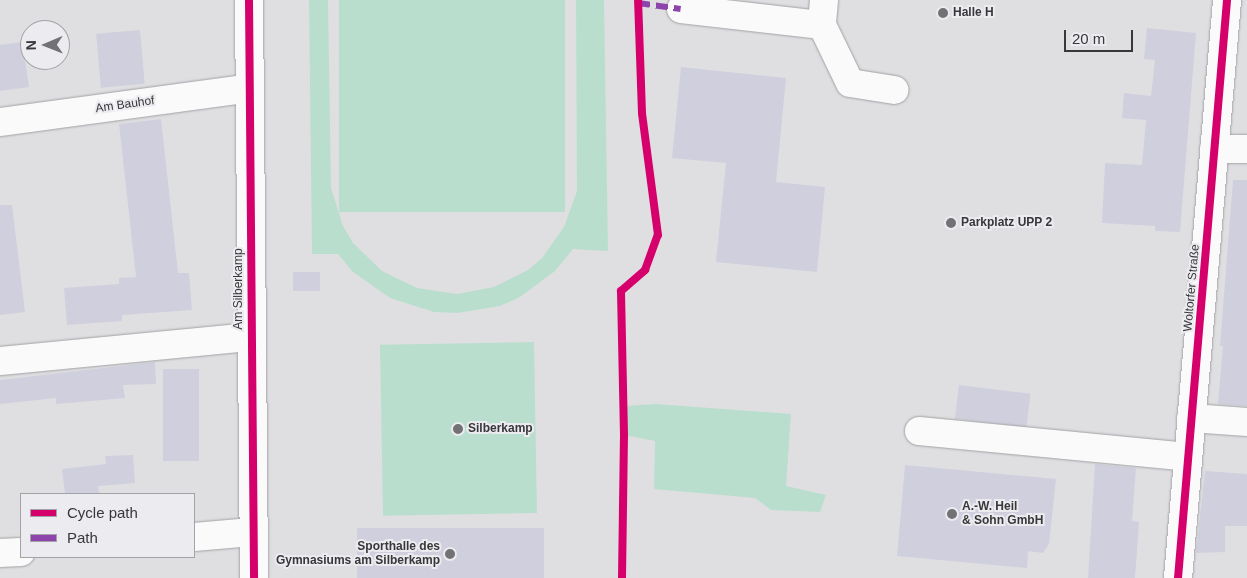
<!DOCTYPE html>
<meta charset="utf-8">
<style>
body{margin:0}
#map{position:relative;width:1247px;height:578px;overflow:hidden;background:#dfdfe2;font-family:Helvetica,sans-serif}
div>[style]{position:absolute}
.green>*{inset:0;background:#badece;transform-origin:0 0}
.building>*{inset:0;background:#d0cfde;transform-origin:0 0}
.roads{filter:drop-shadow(0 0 1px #a2a2a4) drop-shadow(0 0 1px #a2a2a4)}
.minor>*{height:28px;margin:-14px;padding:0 14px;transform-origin:14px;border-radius:14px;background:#fafafb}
.quiet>*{height:6px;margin-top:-3px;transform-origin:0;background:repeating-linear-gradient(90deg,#8e44ad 0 12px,transparent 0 18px)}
.cycleway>*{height:8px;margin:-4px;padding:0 4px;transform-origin:4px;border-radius:4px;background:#d6006c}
.dots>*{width:14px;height:14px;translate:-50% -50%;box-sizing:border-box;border:2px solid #ebebf0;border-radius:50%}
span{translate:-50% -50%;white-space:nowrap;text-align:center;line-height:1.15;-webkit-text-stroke:4px #ebebf0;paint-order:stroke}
.poi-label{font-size:12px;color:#38383a;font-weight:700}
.left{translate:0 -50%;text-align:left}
.right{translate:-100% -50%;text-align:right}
.street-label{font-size:12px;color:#38383a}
.legend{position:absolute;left:20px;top:493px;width:175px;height:65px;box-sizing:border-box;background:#ebebf0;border:1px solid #a3a3a7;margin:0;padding:6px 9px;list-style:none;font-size:15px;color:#38383a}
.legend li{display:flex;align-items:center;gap:10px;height:25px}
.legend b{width:25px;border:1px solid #a3a3a7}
.north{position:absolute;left:20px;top:20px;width:50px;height:50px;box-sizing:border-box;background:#ebebf0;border:1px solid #a3a3a7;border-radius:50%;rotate:269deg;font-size:14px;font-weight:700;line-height:20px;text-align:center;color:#38383a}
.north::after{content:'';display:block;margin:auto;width:18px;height:22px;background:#727275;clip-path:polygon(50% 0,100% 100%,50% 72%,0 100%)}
.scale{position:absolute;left:1064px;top:30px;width:69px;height:22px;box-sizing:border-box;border:2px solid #38383a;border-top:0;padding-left:6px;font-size:15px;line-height:18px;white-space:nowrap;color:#38383a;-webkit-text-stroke:4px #ebebf0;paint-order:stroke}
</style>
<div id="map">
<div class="green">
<div style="clip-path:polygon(309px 0,328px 0,331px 188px,343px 226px,353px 243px,382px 271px,417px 288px,457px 294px,494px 287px,528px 270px,542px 258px,564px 227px,577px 191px,576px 0,604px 0,608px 251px,573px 249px,555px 271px,520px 297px,500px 306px,457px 313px,434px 312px,390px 298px,353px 272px,338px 254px,312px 254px)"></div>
<div style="left:339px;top:0;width:226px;height:212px"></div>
<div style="left:534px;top:342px;width:171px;height:154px;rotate:89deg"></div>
<div style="clip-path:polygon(656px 404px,791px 414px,786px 486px,826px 495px,820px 512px,771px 510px,755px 498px,654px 489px,655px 441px,624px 435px,624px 406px)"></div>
</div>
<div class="building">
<div style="clip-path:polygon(1147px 28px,1196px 33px,1180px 232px,1155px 231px,1155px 226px,1102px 223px,1105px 163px,1142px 165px,1146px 120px,1122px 118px,1124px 93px,1151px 96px,1155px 60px,1144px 59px)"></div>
<div style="left:140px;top:30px;width:54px;height:44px;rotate:85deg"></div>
<div style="clip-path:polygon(22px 42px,29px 87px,0 91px,0 45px)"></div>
<div style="clip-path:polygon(681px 67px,786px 78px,776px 182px,825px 187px,817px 272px,716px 262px,726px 163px,672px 158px)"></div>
<div style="clip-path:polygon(161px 119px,178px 273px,189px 273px,192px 310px,122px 315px,122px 321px,67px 325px,64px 288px,119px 284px,119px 278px,136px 277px,119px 124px)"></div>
<div style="clip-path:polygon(1233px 180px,1247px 180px,1247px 406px,1218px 404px,1223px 346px,1220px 346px)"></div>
<div style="clip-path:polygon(0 205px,12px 205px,25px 312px,0 315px)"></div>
<div style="left:293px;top:272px;width:27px;height:19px"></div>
<div style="clip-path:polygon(155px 362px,156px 384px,123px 385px,125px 398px,56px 404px,56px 398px,0 404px,0 380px)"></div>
<div style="left:163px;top:369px;width:36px;height:92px"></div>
<div style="left:959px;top:385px;width:72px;height:34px;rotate:7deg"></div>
<div style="clip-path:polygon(133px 455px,135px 483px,98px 486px,99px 494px,65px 494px,62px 469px,106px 464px,105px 456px)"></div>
<div style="clip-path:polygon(1095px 464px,1136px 468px,1132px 521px,1139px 522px,1135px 578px,1088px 578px)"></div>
<div style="clip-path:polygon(905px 465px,1056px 479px,1049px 544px,1043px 553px,1028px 551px,1027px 568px,897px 556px)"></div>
<div style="clip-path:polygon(1205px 471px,1247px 474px,1247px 526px,1225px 526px,1225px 552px,1196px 553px)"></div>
<div style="left:544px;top:528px;width:50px;height:187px;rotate:90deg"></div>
</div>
<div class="roads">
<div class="minor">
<div style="left:249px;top:0;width:578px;rotate:89.5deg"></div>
<div style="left:824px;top:0;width:25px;rotate:95deg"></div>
<div style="left:822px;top:25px;width:64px;rotate:64.2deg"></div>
<div style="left:850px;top:83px;width:45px;rotate:9deg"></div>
<div style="left:681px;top:9px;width:142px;rotate:6.5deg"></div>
<div style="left:0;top:122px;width:252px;rotate:-7.7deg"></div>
<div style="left:1214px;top:149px;width:33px"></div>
<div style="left:0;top:361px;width:251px;rotate:-5.5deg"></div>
<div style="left:1191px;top:418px;width:56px;rotate:4.1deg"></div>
<div style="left:919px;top:431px;width:270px;rotate:5.5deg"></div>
<div style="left:194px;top:537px;width:58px;rotate:-4.9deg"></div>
<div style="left:0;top:553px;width:21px;rotate:-3deg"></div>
<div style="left:1178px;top:578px;width:580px;rotate:-85.15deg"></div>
</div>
</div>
<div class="quiet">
<div style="left:638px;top:3px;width:43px;rotate:7.9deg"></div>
</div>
<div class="cycleway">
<div style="left:249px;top:0;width:578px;rotate:89.5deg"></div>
<div style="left:622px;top:578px;width:143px;rotate:-89.2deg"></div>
<div style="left:624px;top:435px;width:144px;rotate:-91.2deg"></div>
<div style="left:621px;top:291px;width:32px;rotate:-41deg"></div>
<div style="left:645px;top:270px;width:37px;rotate:-70deg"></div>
<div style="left:658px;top:235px;width:123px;rotate:-97.5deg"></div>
<div style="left:642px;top:113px;width:113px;rotate:-92deg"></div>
<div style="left:1178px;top:578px;width:580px;rotate:-85.15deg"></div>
</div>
<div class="dots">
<div style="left:943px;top:13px;background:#727275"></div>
<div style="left:951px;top:223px;background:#727275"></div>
<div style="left:458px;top:429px;background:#727275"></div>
<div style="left:952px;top:514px;background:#727275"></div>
<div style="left:450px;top:554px;background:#727275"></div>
</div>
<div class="poi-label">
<span class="left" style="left:953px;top:13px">Halle H</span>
<span class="left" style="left:961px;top:223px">Parkplatz UPP 2</span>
<span class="left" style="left:468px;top:429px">Silberkamp</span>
<span class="left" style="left:962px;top:514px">A.-W. Heil<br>&amp; Sohn GmbH</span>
<span class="right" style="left:440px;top:554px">Sporthalle des<br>Gymnasiums am Silberkamp</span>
</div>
<div class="street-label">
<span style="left:125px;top:105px;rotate:-8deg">Am Bauhof</span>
<span style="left:1192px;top:288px;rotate:-85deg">Woltorfer Straße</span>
<span style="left:239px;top:289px;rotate:-90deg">Am Silberkamp</span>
</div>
<ul class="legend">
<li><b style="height:6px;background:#d6006c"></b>Cycle path</li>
<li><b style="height:6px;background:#8e44ad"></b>Path</li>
</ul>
<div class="north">N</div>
<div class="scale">20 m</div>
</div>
